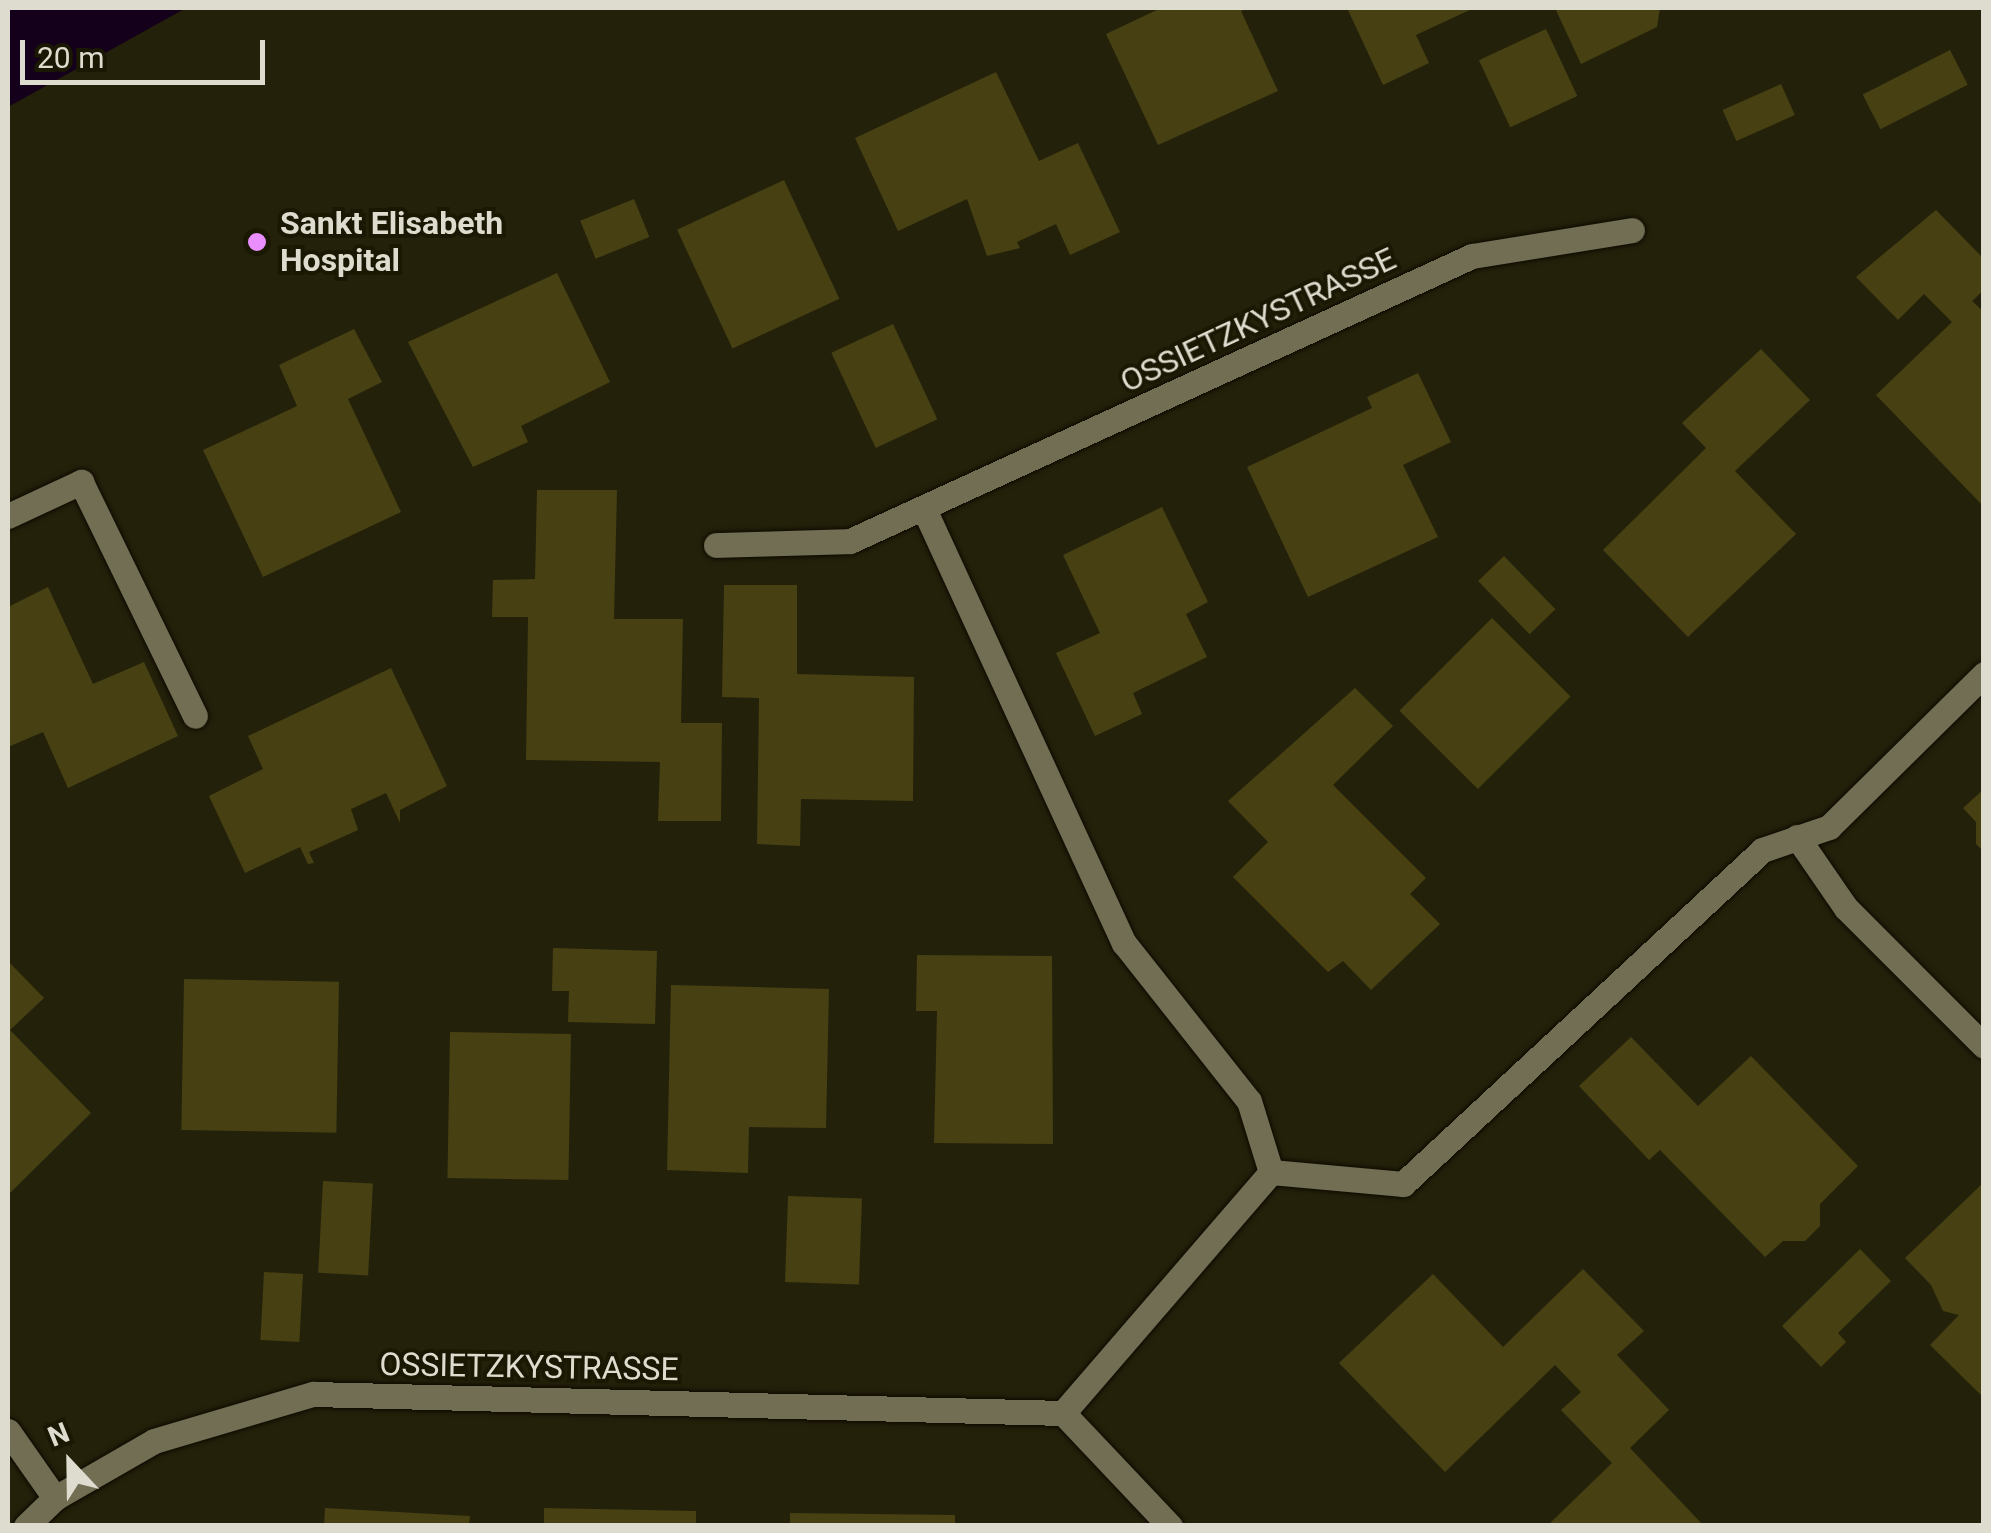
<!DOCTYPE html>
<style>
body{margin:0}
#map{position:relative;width:1991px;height:1533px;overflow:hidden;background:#24210a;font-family:Roboto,sans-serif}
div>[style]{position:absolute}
.water>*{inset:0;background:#14001b}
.building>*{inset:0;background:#464013;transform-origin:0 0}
.roads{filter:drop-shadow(0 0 2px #0d0a00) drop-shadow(0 0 2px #0d0a00)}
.minor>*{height:25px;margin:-12.5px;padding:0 12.5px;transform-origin:12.5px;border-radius:12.5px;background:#716e54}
.dots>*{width:28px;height:28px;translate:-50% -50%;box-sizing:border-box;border:5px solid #1a1702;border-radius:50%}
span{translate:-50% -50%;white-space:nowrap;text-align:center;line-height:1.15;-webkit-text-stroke:8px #1a1702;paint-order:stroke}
.poi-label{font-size:32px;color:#dddcce;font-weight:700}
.left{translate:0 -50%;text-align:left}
.street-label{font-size:32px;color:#dddcce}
.frame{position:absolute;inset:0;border:10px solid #dddcce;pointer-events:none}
.north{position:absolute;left:20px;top:1413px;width:100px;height:100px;-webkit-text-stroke:8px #1a1702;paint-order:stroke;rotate:338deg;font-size:28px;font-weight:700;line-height:40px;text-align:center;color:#dddcce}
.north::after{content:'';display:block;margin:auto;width:35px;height:45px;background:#dddcce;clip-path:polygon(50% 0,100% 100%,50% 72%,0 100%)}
.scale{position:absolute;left:20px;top:40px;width:245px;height:45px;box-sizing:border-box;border:5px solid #dddcce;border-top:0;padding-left:12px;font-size:30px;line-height:35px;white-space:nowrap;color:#dddcce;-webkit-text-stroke:8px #1a1702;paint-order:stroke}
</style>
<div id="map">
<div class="water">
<div style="clip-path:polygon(8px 8px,186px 8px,8px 107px)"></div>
</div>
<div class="building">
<div style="clip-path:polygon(1161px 8px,1250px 8px,1241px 11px,1278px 91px,1158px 145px,1106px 34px)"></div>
<div style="clip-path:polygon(1347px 8px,1474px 8px,1416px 35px,1429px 63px,1383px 85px)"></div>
<div style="clip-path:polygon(1555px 8px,1660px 8px,1657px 27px,1581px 64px)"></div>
<div style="left:1546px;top:29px;width:74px;height:74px;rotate:65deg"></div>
<div style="left:1950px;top:50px;width:39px;height:98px;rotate:63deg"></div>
<div style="clip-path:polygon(996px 72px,1039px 161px,1078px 143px,1120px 232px,1070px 255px,1056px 224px,1017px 242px,1020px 248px,987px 256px,967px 199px,898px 231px,855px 138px)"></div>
<div style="left:1781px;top:84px;width:34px;height:64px;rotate:66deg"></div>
<div style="left:784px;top:180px;width:131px;height:118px;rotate:65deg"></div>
<div style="left:634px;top:199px;width:41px;height:58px;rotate:68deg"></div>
<div style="clip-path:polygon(1936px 210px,1984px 259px,1984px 290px,1972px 301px,1984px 312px,1984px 507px,1876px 395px,1952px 322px,1924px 294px,1898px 320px,1856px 277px)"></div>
<div style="clip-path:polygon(557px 273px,610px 382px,521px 426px,528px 442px,473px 467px,408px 342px)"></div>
<div style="left:893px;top:324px;width:105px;height:68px;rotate:65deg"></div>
<div style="clip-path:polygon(354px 329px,382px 382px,348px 399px,401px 512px,263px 577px,203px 450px,297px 406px,279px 365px)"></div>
<div style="clip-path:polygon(1761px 349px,1810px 400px,1735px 471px,1796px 534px,1688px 637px,1603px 550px,1706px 448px,1682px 423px)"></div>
<div style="clip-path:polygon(1418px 373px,1451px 442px,1403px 465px,1438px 537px,1308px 597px,1247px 467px,1372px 408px,1367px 397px)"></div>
<div style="clip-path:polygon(537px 490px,617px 490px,614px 619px,683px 619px,681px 723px,722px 723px,721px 821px,658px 821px,660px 762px,526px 760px,528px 617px,492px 617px,493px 580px,535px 579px)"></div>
<div style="clip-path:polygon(1162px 507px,1208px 602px,1186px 614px,1207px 657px,1133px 693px,1142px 714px,1095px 736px,1056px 653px,1100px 633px,1063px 555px)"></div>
<div style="left:1504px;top:556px;width:74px;height:36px;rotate:46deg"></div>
<div style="clip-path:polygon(724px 585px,797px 585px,797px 674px,914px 677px,913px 801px,801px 799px,800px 846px,757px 844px,759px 698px,722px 697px)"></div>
<div style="clip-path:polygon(48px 587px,93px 684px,144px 662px,178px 736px,68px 788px,43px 732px,8px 747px,8px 607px)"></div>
<div style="left:1492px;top:618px;width:111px;height:131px;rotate:45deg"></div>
<div style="clip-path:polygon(391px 668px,447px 786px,400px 810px,400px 823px,386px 793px,351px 809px,358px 830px,309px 852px,314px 863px,308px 864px,300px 847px,245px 873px,209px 796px,263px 769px,248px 736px)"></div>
<div style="clip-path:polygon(1355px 688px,1393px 726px,1333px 785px,1426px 878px,1410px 894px,1440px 924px,1371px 990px,1343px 961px,1328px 972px,1233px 877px,1268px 842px,1228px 801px)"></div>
<div style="clip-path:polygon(1984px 789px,1984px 852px,1976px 844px,1976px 822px,1963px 808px)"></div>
<div style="clip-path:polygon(553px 948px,657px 951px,655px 1024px,568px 1022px,569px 991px,552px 991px)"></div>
<div style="clip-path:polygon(917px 955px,1052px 956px,1053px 1144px,934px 1143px,937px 1011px,916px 1011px)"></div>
<div style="clip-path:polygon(8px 961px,44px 998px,10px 1030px,91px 1113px,8px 1195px)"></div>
<div style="left:184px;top:979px;width:155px;height:151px;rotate:1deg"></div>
<div style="clip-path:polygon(671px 985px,829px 989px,826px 1128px,749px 1127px,748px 1173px,667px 1170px)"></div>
<div style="left:450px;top:1032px;width:121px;height:146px;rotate:1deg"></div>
<div style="clip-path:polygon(1631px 1037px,1698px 1106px,1751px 1056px,1858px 1166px,1820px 1204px,1820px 1226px,1805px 1241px,1783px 1241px,1765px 1257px,1660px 1150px,1649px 1160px,1579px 1086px)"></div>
<div style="left:323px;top:1181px;width:50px;height:92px;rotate:3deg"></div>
<div style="clip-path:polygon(1984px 1182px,1984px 1398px,1930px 1345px,1959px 1315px,1943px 1311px,1931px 1285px,1905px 1258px)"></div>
<div style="left:788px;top:1196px;width:74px;height:86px;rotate:2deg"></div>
<div style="clip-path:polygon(1860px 1249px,1891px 1281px,1838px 1333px,1846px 1342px,1821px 1367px,1782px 1326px)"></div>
<div style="clip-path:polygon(1583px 1269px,1644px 1331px,1617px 1355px,1669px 1410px,1630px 1448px,1704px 1526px,1547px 1526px,1612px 1463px,1561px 1410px,1581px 1392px,1555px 1365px,1445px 1472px,1339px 1363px,1433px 1274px,1503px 1347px)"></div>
<div style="left:264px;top:1272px;width:39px;height:68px;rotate:3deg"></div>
<div style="clip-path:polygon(325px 1508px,470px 1516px,469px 1526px,324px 1526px)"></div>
<div style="clip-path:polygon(544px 1508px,696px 1511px,696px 1526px,544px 1526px)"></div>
<div style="clip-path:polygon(790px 1513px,955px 1515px,955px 1526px,790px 1526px)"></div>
</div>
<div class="roads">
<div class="minor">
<div style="left:925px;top:511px;width:476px;rotate:65.3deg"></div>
<div style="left:1124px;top:943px;width:201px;rotate:51.7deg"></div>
<div style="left:1249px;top:1101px;width:74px;rotate:72.8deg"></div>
<div style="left:8px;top:516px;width:81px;rotate:-25deg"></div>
<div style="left:81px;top:482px;width:260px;rotate:64deg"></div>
<div style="left:716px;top:545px;width:134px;rotate:-1.7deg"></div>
<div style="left:850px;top:541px;width:684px;rotate:-24.62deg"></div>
<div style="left:1472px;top:256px;width:162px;rotate:-9.2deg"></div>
<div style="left:1797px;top:837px;width:86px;rotate:55.4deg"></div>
<div style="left:1846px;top:908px;width:195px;rotate:45deg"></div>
<div style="left:1271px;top:1172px;width:133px;rotate:5.2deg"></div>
<div style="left:1403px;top:1184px;width:490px;rotate:-42.9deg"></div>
<div style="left:1762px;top:850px;width:71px;rotate:-18.9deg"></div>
<div style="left:1829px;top:827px;width:218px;rotate:-44.6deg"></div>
<div style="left:1063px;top:1413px;width:318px;rotate:-49.2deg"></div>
<div style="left:8px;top:1431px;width:82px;rotate:55deg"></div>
<div style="left:26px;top:1526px;width:40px;rotate:-44deg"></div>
<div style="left:55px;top:1498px;width:114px;rotate:-29.9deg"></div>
<div style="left:154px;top:1441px;width:166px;rotate:-16.5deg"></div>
<div style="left:313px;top:1394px;width:750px;rotate:1.45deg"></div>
<div style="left:1063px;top:1413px;width:156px;rotate:46.6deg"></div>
</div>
</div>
<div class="dots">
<div style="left:257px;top:242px;background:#ea8dfd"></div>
</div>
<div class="poi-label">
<span class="left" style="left:280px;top:242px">Sankt Elisabeth<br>Hospital</span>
</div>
<div class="street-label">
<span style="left:1258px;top:320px;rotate:-25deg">OSSIETZKYSTRASSE</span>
<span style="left:529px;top:1367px;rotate:1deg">OSSIETZKYSTRASSE</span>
</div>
<div class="frame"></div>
<div class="north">N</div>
<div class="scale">20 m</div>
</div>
